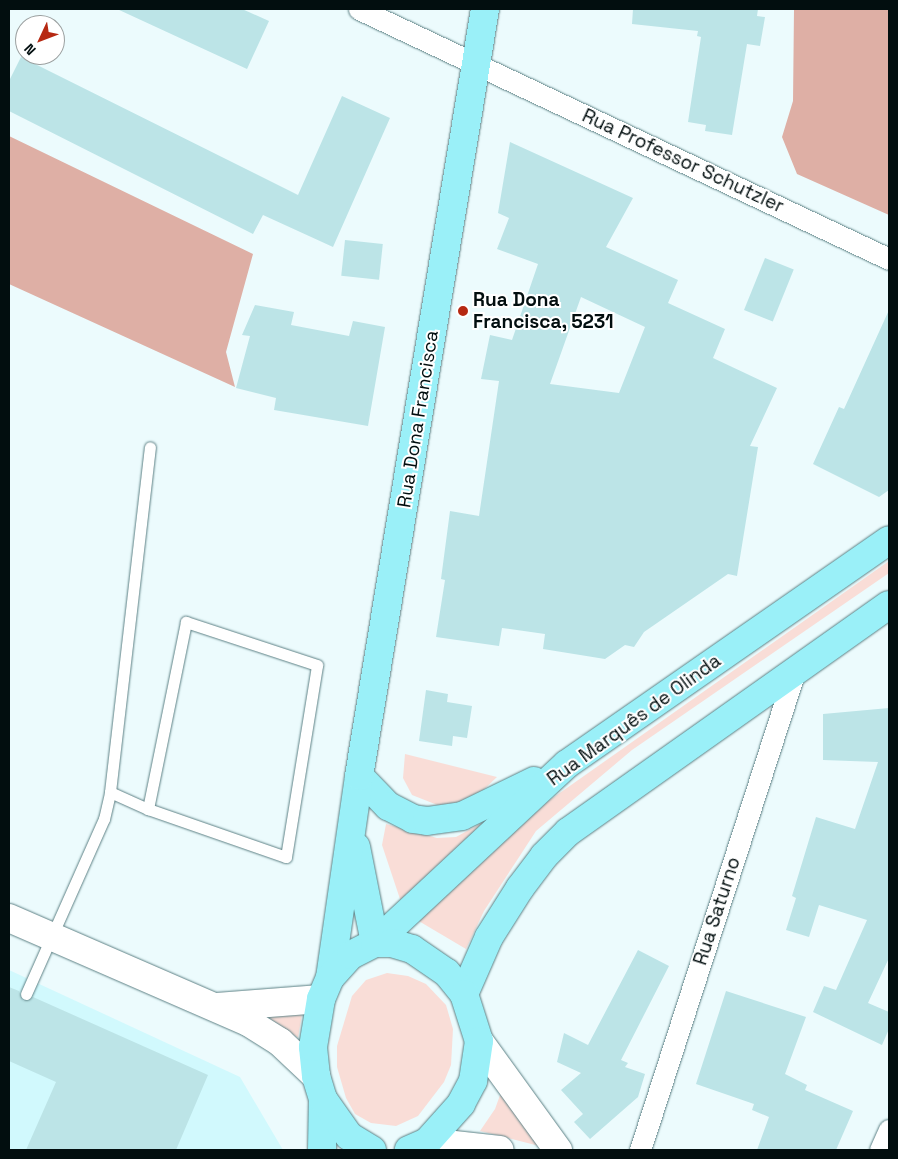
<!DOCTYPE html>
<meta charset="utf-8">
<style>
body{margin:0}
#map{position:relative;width:898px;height:1159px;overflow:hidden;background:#ecfbfd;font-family:"Space Grotesk",sans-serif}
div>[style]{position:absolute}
.built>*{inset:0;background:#d1f9fd}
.green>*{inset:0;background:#f9ddd7}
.forest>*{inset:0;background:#deafa5}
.building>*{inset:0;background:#bce4e7;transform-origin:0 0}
.roads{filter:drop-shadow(0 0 1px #5d8185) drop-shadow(0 0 1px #5d8185)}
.lane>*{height:11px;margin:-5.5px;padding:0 5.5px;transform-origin:5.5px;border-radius:5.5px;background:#fff}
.street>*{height:21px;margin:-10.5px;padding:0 10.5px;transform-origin:10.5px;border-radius:10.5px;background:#fff}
.secondary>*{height:28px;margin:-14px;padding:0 14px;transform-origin:14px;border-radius:14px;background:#fff}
.primary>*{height:28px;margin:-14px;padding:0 14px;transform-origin:14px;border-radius:14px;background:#9af0f8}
.dots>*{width:14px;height:14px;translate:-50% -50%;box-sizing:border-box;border:2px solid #fff;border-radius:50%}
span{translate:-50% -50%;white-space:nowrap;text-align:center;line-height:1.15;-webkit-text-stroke:4px #fff;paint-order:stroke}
.street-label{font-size:19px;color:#020e0f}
.poi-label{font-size:19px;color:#020e0f;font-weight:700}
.left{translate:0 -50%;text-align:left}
.frame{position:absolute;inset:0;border:10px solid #020e0f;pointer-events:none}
.north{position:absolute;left:15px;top:15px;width:50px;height:50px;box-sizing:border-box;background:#fff;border:1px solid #9a9f9f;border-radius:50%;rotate:227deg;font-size:14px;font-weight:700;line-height:20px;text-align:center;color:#020e0f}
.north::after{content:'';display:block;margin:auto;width:18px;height:22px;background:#b62912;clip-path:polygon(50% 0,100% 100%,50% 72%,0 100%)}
</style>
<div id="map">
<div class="built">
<div style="clip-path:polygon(9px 970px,240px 1077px,283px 1150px,9px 1150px)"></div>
</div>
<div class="green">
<div style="clip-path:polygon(889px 561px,889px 573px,632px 750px,536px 831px,484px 911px,466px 949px,417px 920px,547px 802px)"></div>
<div style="clip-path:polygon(405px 754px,497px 777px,478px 795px,445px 808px,412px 795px,403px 778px)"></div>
<div style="clip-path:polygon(502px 812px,401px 902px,382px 845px,386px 824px,437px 838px,456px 837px)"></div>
<div style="clip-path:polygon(387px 973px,408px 976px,426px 984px,446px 1005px,453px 1029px,451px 1065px,444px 1082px,418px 1116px,396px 1126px,371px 1123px,355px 1114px,346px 1098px,337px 1067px,337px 1046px,352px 996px,366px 980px)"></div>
<div style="clip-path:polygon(302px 1014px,298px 1038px,266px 1016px)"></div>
<div style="clip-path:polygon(503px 1087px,547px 1148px,480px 1131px,495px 1109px)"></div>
</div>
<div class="forest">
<div style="clip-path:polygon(794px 9px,889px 9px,889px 215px,797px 174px,782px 137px,793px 101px)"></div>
<div style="clip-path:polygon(9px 136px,253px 254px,226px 352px,235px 387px,9px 284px)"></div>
</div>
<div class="building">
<div style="clip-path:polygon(117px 9px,242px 9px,269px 21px,247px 69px)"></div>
<div style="clip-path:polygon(633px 9px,758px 9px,757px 16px,765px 17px,760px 46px,747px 44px,732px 135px,705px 131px,706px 125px,688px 122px,701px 37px,697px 36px,698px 31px,632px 24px)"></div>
<div style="clip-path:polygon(21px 57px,298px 195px,342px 96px,390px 118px,333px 247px,263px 215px,253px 234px,9px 111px,9px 81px)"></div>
<div style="clip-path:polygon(evenodd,510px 142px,633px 198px,606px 247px,678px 280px,668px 303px,725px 329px,713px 358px,777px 388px,750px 446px,758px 447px,737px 576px,728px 574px,644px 632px,634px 647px,625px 645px,605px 659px,543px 649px,545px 634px,502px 628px,499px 646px,436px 637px,445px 580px,441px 579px,450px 511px,479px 516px,499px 381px,481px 379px,490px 335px,512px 340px,538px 264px,497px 249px,509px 218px,498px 213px,510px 142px,581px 297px,645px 327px,619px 393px,550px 384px,581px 297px)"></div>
<div style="left:345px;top:240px;width:38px;height:36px;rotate:6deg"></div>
<div style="left:765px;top:258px;width:31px;height:56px;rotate:22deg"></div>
<div style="clip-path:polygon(255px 305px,294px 312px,291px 325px,349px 336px,353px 321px,385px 327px,368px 426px,274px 410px,276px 398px,236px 388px,250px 336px,242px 335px)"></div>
<div style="clip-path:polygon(889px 310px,889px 490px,879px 497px,813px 464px,839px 407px,844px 409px)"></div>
<div style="clip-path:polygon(426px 690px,448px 694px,447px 702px,472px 706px,467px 738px,453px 736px,452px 746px,419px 741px)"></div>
<div style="clip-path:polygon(889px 708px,889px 958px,868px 1003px,889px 1012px,889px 1029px,882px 1045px,813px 1012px,824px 986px,836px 990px,867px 920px,819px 905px,809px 937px,786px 930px,796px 898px,792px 896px,816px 817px,855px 829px,878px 762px,823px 760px,823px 714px)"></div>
<div style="clip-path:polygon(638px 950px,669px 966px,621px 1060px,628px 1063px,625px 1067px,645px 1074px,638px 1097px,590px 1139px,574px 1122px,583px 1114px,561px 1090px,581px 1073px,557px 1062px,564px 1033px,588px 1045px)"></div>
<div style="clip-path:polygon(9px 987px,19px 991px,23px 1001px,33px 997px,208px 1075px,176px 1150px,26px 1150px,56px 1082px,9px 1061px)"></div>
<div style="clip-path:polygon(726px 991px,806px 1017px,785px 1074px,807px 1085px,805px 1090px,853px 1111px,836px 1150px,757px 1150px,769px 1117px,752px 1110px,754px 1104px,696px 1084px)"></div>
</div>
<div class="roads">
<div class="lane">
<div style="left:110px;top:792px;width:42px;rotate:24.1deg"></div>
<div style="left:148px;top:809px;width:146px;rotate:19.2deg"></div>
<div style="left:286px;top:857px;width:194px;rotate:-80.8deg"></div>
<div style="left:317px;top:665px;width:138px;rotate:-161.8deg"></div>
<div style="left:186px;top:622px;width:191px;rotate:101.5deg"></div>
<div style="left:26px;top:994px;width:192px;rotate:-66deg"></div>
<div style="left:104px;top:819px;width:28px;rotate:-77deg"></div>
<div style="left:110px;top:792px;width:347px;rotate:-83.4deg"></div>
</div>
<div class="street">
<div style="left:359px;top:9px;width:586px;rotate:25.25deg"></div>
<div style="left:640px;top:1150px;width:503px;rotate:-72.07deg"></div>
<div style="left:880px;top:1150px;width:22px;rotate:-66deg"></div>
</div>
<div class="secondary">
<div style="left:9px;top:918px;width:261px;rotate:23.5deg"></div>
<div style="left:248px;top:1022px;width:38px;rotate:32deg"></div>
<div style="left:280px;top:1042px;width:50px;rotate:43.4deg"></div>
<div style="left:217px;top:1007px;width:104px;rotate:-4.4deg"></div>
<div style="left:479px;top:1041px;width:135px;rotate:54.1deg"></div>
<div style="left:427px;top:1142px;width:73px;rotate:6.3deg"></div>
</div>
<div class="primary">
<div style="left:359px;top:776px;width:42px;rotate:46deg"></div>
<div style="left:388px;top:806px;width:28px;rotate:27deg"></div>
<div style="left:413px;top:819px;width:14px;rotate:8deg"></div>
<div style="left:427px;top:821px;width:35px;rotate:-8deg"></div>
<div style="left:462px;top:816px;width:80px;rotate:-25.9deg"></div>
<div style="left:356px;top:847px;width:98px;rotate:78.8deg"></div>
<div style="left:375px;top:943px;width:262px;rotate:-43deg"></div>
<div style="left:567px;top:764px;width:392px;rotate:-34.8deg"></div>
<div style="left:330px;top:978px;width:204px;rotate:-81.8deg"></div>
<div style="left:359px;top:776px;width:777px;rotate:-80.67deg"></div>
<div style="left:464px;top:994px;width:62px;rotate:-66.3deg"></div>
<div style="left:489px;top:937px;width:58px;rotate:-57.7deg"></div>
<div style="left:520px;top:888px;width:40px;rotate:-53deg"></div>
<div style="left:544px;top:856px;width:34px;rotate:-45deg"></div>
<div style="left:568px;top:832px;width:393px;rotate:-35.3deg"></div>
<div style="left:322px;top:1150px;width:51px;rotate:-88.9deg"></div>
<div style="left:372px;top:1150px;width:27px;rotate:-149deg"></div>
<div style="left:349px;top:1136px;width:45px;rotate:-125.1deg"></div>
<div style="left:323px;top:1099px;width:24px;rotate:-107deg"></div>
<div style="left:316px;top:1076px;width:29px;rotate:-96deg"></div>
<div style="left:313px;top:1047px;width:49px;rotate:-80.5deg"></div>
<div style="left:321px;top:999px;width:23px;rotate:-67deg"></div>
<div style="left:330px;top:978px;width:31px;rotate:-48deg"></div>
<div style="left:351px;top:955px;width:27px;rotate:-27deg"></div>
<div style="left:375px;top:943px;width:17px"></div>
<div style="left:392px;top:943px;width:21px;rotate:17deg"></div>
<div style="left:412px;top:949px;width:42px;rotate:34.4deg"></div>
<div style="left:447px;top:973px;width:27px;rotate:51deg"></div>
<div style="left:464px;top:994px;width:49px;rotate:72.3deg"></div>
<div style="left:479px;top:1041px;width:40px;rotate:98.5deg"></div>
<div style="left:473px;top:1081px;width:26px;rotate:118deg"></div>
<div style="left:461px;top:1104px;width:51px;rotate:131.8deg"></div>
<div style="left:427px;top:1142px;width:20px;rotate:156deg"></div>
</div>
</div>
<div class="dots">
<div style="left:463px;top:311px;background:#b62912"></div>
</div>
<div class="street-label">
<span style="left:683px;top:161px;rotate:25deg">Rua Professor Schutzler</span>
<span style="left:418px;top:419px;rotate:-81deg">Rua Dona Francisca</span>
<span style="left:634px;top:720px;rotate:-36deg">Rua Marquês de Olinda</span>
<span style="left:717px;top:911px;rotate:-72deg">Rua Saturno</span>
</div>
<div class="poi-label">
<span class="left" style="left:473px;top:311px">Rua Dona<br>Francisca, 5231</span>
</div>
<div class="frame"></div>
<div class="north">N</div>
</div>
